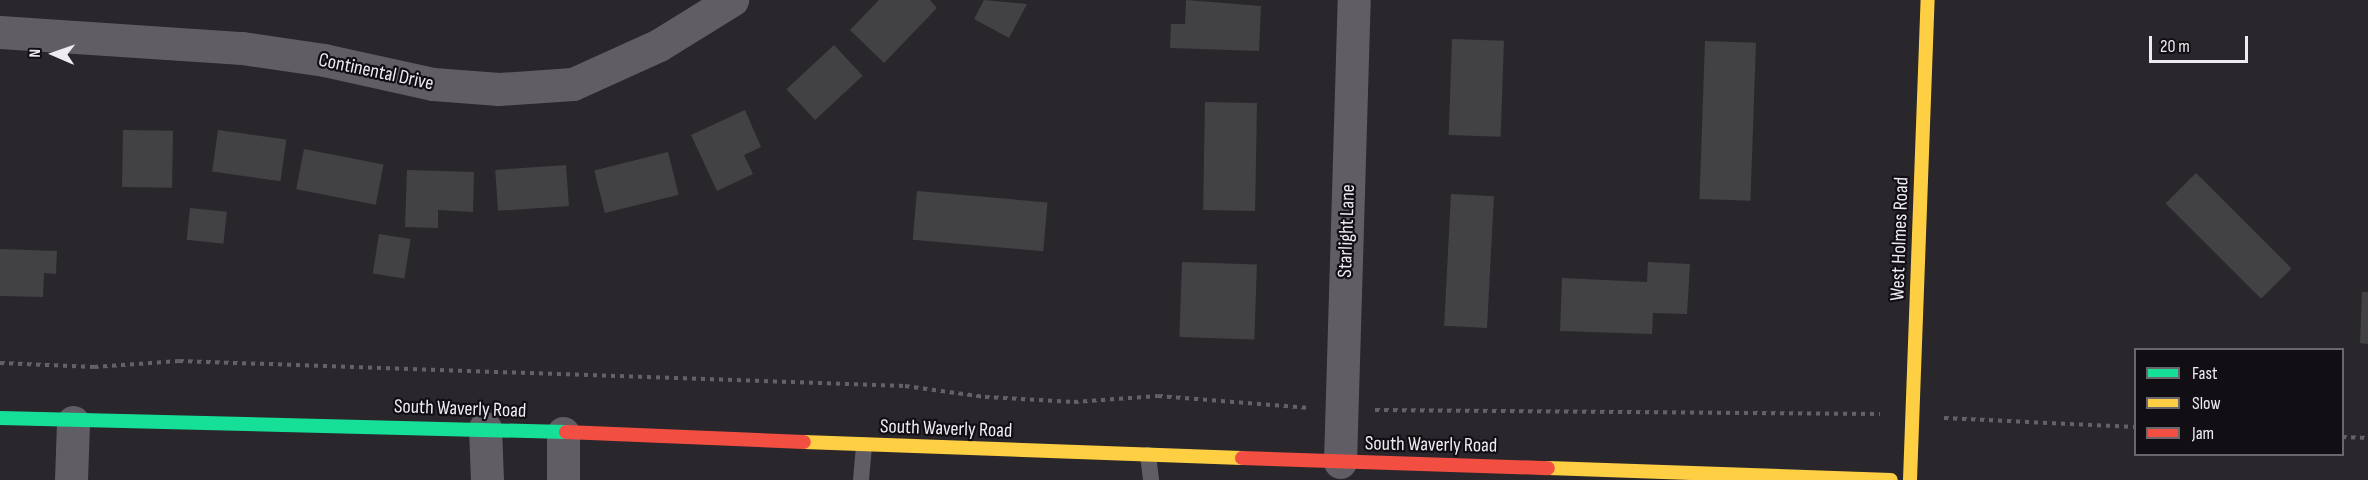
<!DOCTYPE html>
<style>
body{margin:0}
#map{position:relative;width:2368px;height:480px;overflow:hidden;background:#29272b;font-family:"Sofia Sans Condensed",sans-serif}
div>[style]{position:absolute}
.building>*{inset:0;background:#424144;transform-origin:0 0}
.path>*{height:4px;margin-top:-2px;transform-origin:0;background:repeating-linear-gradient(90deg,#646267 0 4.5px,transparent 0 9px)}
.lane>*{height:16px;margin:-8px;padding:0 8px;transform-origin:8px;border-radius:8px;background:#605d65}
.street>*{height:33px;margin:-16.5px;padding:0 16.5px;transform-origin:16.5px;border-radius:16.5px;background:#605d65}
.fast>*{height:14px;margin:-7px;padding:0 7px;transform-origin:7px;border-radius:7px;background:#16e098}
.slow>*{height:14px;margin:-7px;padding:0 7px;transform-origin:7px;border-radius:7px;background:#ffcf43}
.jam>*{height:14px;margin:-7px;padding:0 7px;transform-origin:7px;border-radius:7px;background:#f24e42}
span{translate:-50% -50%;white-space:nowrap;text-align:center;line-height:1.15;-webkit-text-stroke:4.5px #110f13;paint-order:stroke}
.street-label{font-size:20px;color:#eeecf1}
.legend{position:absolute;left:2134px;top:348px;width:210px;height:108px;box-sizing:border-box;background:#110f13;border:2px solid #69676c;margin:0;padding:8px 10px;list-style:none;font-size:18px;color:#eeecf1}
.legend li{display:flex;align-items:center;gap:12px;height:30px}
.legend b{width:30px;border:2px solid #69676c}
.north{position:absolute;left:24px;top:24px;width:60px;height:60px;-webkit-text-stroke:4px #110f13;paint-order:stroke;rotate:272deg;font-size:16px;font-weight:700;line-height:24px;text-align:center;color:#eeecf1}
.north::after{content:'';display:block;margin:auto;width:21px;height:27px;background:#eeecf1;clip-path:polygon(50% 0,100% 100%,50% 72%,0 100%)}
.scale{position:absolute;left:2149px;top:36px;width:99px;height:27px;box-sizing:border-box;border:3px solid #eeecf1;border-top:0;padding-left:8px;font-size:18px;line-height:21px;white-space:nowrap;color:#eeecf1;-webkit-text-stroke:4px #110f13;paint-order:stroke}
</style>
<div id="map">
<div class="building">
<div style="clip-path:polygon(879px 0,930px 0,937px 8px,884px 63px,850px 30px)"></div>
<div style="clip-path:polygon(984px 0,1027px 4px,1009px 38px,974px 19px)"></div>
<div style="clip-path:polygon(1186px 0,1261px 6px,1259px 51px,1170px 48px,1171px 24px,1185px 24px)"></div>
<div style="left:1452px;top:39px;width:52px;height:96px;rotate:2deg"></div>
<div style="left:1705px;top:41px;width:51px;height:158px;rotate:2deg"></div>
<div style="left:834px;top:45px;width:42px;height:65px;rotate:47deg"></div>
<div style="left:1205px;top:102px;width:52px;height:108px;rotate:1deg"></div>
<div style="clip-path:polygon(745px 110px,761px 147px,744px 155px,753px 174px,717px 191px,691px 135px)"></div>
<div style="left:123px;top:130px;width:50px;height:57px;rotate:1deg"></div>
<div style="left:218px;top:130px;width:69px;height:42px;rotate:8deg"></div>
<div style="left:304px;top:149px;width:81px;height:41px;rotate:11deg"></div>
<div style="left:668px;top:152px;width:44px;height:76px;rotate:76deg"></div>
<div style="left:566px;top:165px;width:41px;height:71px;rotate:86deg"></div>
<div style="clip-path:polygon(407px 170px,474px 172px,473px 212px,438px 210px,438px 228px,405px 227px)"></div>
<div style="left:2196px;top:173px;width:135px;height:43px;rotate:45deg"></div>
<div style="left:917px;top:191px;width:131px;height:49px;rotate:5deg"></div>
<div style="left:1451px;top:194px;width:43px;height:132px;rotate:3deg"></div>
<div style="left:190px;top:208px;width:37px;height:32px;rotate:6deg"></div>
<div style="left:379px;top:234px;width:32px;height:40px;rotate:9deg"></div>
<div style="clip-path:polygon(0 249px,57px 251px,56px 274px,44px 273px,43px 297px,0 296px)"></div>
<div style="left:1182px;top:262px;width:75px;height:75px;rotate:2deg"></div>
<div style="clip-path:polygon(1648px 262px,1690px 264px,1687px 314px,1653px 313px,1652px 334px,1560px 331px,1562px 278px,1647px 282px)"></div>
<div style="clip-path:polygon(2362px 292px,2368px 292px,2368px 344px,2360px 343px)"></div>
</div>
<div class="path">
<div style="left:0;top:363px;width:94px;rotate:2.4deg"></div>
<div style="left:94px;top:367px;width:85px;rotate:-4deg"></div>
<div style="left:179px;top:361px;width:726px;rotate:1.97deg"></div>
<div style="left:905px;top:386px;width:81px;rotate:7.8deg"></div>
<div style="left:985px;top:397px;width:89px;rotate:3.2deg"></div>
<div style="left:1074px;top:402px;width:84px;rotate:-4.1deg"></div>
<div style="left:1158px;top:396px;width:152px;rotate:4.5deg"></div>
<div style="left:1375px;top:410px;width:505px;rotate:0.45deg"></div>
<div style="left:1944px;top:418px;width:192px;rotate:2.7deg"></div>
<div style="left:2342px;top:437px;width:26px;rotate:2deg"></div>
</div>
<div class="lane">
<div style="left:1148px;top:455px;width:25px;rotate:83deg"></div>
<div style="left:861px;top:480px;width:35px;rotate:-85deg"></div>
</div>
<div class="street">
<div style="left:0;top:32px;width:243px;rotate:3.8deg"></div>
<div style="left:242px;top:48px;width:83px;rotate:8.3deg"></div>
<div style="left:324px;top:60px;width:112px;rotate:12.4deg"></div>
<div style="left:433px;top:84px;width:66px;rotate:4.3deg"></div>
<div style="left:499px;top:89px;width:74px;rotate:-3.9deg"></div>
<div style="left:573px;top:84px;width:94px;rotate:-24.4deg"></div>
<div style="left:659px;top:45px;width:86px;rotate:-31.7deg"></div>
<div style="left:485px;top:428px;width:52px;rotate:87.8deg"></div>
<div style="left:563px;top:433px;width:47px;rotate:90deg"></div>
<div style="left:1340px;top:462px;width:462px;rotate:-88.3deg"></div>
<div style="left:71px;top:480px;width:58px;rotate:-88deg"></div>
</div>
<div class="fast">
<div style="left:0;top:418px;width:566px;rotate:1.42deg"></div>
</div>
<div class="slow">
<div style="left:804px;top:442px;width:438px;rotate:2.1deg"></div>
<div style="left:1548px;top:468px;width:343px;rotate:2deg"></div>
<div style="left:1910px;top:480px;width:480px;rotate:-87.9deg"></div>
</div>
<div class="jam">
<div style="left:566px;top:432px;width:238px;rotate:2.4deg"></div>
<div style="left:1242px;top:458px;width:306px;rotate:1.9deg"></div>
</div>
<div class="street-label">
<span style="left:376px;top:72px;rotate:12deg">Continental Drive</span>
<span style="left:1347px;top:231px;rotate:-88deg">Starlight Lane</span>
<span style="left:1900px;top:239px;rotate:-88deg">West Holmes Road</span>
<span style="left:460px;top:409px;rotate:2deg">South Waverly Road</span>
<span style="left:946px;top:429px;rotate:2deg">South Waverly Road</span>
<span style="left:1431px;top:445px;rotate:1deg">South Waverly Road</span>
</div>
<ul class="legend">
<li><b style="height:8px;background:#16e098"></b>Fast</li>
<li><b style="height:8px;background:#ffcf43"></b>Slow</li>
<li><b style="height:8px;background:#f24e42"></b>Jam</li>
</ul>
<div class="north">N</div>
<div class="scale">20 m</div>
</div>
